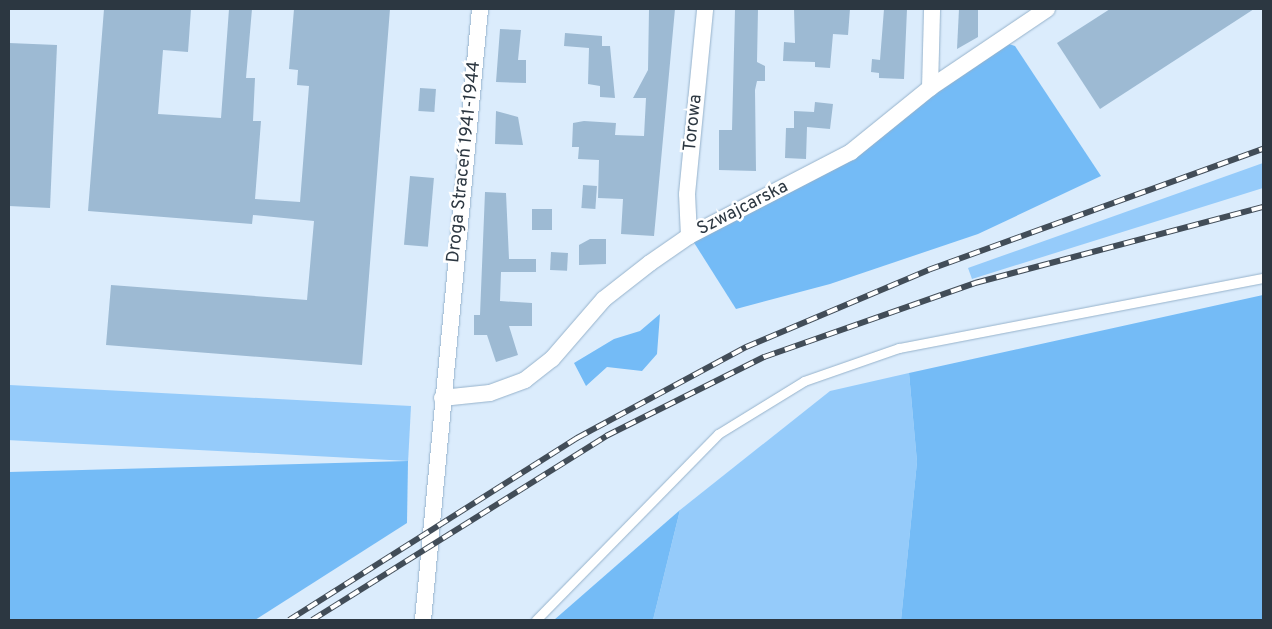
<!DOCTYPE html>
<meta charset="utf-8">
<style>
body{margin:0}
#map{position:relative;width:1272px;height:629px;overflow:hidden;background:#dbecfc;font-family:Overpass,sans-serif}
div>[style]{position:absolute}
.green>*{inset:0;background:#95cbfa;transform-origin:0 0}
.forest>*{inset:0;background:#74bbf6}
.building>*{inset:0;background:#9dbad3;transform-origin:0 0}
.roads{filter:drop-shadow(0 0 1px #96b2cb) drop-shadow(0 0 1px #96b2cb)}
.lane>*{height:9px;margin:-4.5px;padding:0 4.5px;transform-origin:4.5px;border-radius:4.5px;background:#fff}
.street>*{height:16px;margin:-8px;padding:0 8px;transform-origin:8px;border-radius:8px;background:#fff}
.rail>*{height:5.5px;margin-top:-2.75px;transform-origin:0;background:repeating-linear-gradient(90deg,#fff 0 11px,#424d58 0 22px);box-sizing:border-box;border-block:1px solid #424d58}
span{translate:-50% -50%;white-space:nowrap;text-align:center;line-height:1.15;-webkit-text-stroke:5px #fff;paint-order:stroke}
.street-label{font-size:18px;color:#2c3741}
.frame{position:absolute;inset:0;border:10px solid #2c3741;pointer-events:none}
</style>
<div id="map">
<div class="green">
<div style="clip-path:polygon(1263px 163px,1263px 188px,972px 279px,968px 268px)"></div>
<div style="clip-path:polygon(909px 373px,917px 462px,901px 620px,653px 620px,680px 510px,830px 391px)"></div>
<div style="left:411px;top:406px;width:55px;height:402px;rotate:93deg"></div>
</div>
<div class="forest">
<div style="clip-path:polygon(1009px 44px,1015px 46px,1101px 176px,978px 234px,830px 284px,736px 309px,693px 241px)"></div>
<div style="clip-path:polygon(1263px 295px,1263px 620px,901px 620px,917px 462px,909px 373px)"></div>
<div style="clip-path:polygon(660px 314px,657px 354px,642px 371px,607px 367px,586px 386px,574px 363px,614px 339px,640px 331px)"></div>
<div style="clip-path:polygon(408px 461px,407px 523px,255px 620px,9px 620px,9px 472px)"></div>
<div style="clip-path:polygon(680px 510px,653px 620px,554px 620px)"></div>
</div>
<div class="building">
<div style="clip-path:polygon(104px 9px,191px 9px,188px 52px,163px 50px,158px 114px,221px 118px,229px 9px,252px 9px,246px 78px,255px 78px,253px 121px,261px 121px,255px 199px,300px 202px,309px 86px,297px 85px,298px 70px,289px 69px,294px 9px,390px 9px,362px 365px,106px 345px,111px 285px,307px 300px,314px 221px,253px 215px,252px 224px,88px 211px)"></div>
<div style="clip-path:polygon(649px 9px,675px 9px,654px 236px,621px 234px,623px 199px,598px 198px,599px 160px,578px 159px,579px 147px,572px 147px,573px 123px,584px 121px,616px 123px,615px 135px,644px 136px,646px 98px,633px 98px,648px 70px)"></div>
<div style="clip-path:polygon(735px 9px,758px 9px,757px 62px,765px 66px,765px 81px,757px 81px,755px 90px,756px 171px,719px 170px,719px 130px,732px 130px)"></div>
<div style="clip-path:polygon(794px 9px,850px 9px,848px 35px,833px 34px,830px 68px,815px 67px,815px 62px,783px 61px,784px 42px,795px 43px)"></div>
<div style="clip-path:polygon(884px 9px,907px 9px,904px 79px,879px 78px,879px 73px,871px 72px,872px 59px,880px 60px)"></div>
<div style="clip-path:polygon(959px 9px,978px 9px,978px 37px,957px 49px)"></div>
<div style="clip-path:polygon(1110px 9px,1254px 9px,1100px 109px,1057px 43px)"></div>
<div style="clip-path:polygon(500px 29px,521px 30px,518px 60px,526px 60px,526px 83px,496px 82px)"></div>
<div style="clip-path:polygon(565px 33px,602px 36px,602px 46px,610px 46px,615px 98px,600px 97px,600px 86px,588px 84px,589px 48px,564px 46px)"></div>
<div style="clip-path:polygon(9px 43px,57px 45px,50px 208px,9px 206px)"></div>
<div style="left:420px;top:88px;width:16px;height:23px;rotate:4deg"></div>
<div style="clip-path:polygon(815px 102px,833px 104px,830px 129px,807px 127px,806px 159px,785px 158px,786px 128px,794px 128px,794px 111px,814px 112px)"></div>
<div style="clip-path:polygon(496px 111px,518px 117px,523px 145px,495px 144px)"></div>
<div style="left:410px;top:176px;width:24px;height:69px;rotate:5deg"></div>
<div style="left:583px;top:185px;width:14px;height:23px;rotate:4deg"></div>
<div style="clip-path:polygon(485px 192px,506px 193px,509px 259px,536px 259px,536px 272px,501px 272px,500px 301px,532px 303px,532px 326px,509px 326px,518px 355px,496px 362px,487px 335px,474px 335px,474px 315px,480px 315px)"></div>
<div style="left:532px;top:209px;width:20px;height:21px"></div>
<div style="clip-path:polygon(590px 239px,606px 239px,606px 264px,579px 265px,579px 245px)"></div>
<div style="left:551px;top:252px;width:17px;height:18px;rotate:3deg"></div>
</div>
<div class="roads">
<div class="lane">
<div style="left:536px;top:620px;width:260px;rotate:-45.6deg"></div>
<div style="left:718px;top:434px;width:101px;rotate:-31.6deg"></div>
<div style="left:804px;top:381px;width:101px;rotate:-19.2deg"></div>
<div style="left:899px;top:348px;width:371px;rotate:-10.9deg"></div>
</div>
<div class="street">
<div style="left:930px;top:88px;width:79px;rotate:-88.5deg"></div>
<div style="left:689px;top:236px;width:42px;rotate:-92.7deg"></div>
<div style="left:687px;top:194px;width:186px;rotate:-84.4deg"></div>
<div style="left:442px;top:398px;width:48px;rotate:-5.9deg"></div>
<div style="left:490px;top:393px;width:37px;rotate:-20deg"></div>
<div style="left:525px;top:380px;width:34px;rotate:-38deg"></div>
<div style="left:552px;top:359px;width:79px;rotate:-49.1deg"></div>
<div style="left:604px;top:299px;width:58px;rotate:-38deg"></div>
<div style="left:650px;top:263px;width:47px;rotate:-34.7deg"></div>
<div style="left:689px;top:236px;width:182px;rotate:-27.4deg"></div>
<div style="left:851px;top:152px;width:102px;rotate:-39deg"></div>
<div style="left:930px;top:88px;width:141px;rotate:-34deg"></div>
<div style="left:423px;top:620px;width:614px;rotate:-84.67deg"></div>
</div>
</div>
<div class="rail">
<div style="left:289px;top:620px;width:341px;rotate:-32.3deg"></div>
<div style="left:577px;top:438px;width:192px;rotate:-28.3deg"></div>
<div style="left:746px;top:347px;width:198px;rotate:-22.9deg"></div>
<div style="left:928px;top:270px;width:356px;rotate:-19.9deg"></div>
<div style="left:312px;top:620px;width:347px;rotate:-32deg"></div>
<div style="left:606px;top:436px;width:177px;rotate:-26.6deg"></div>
<div style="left:764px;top:357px;width:224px;rotate:-19.3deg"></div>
<div style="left:975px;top:283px;width:298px;rotate:-14.8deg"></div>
</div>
<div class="street-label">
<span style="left:694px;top:123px;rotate:-84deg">Torowa</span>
<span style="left:465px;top:162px;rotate:-84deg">Droga Straceń 1941-1944</span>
<span style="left:743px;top:209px;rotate:-27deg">Szwajcarska</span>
</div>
<div class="frame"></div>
</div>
